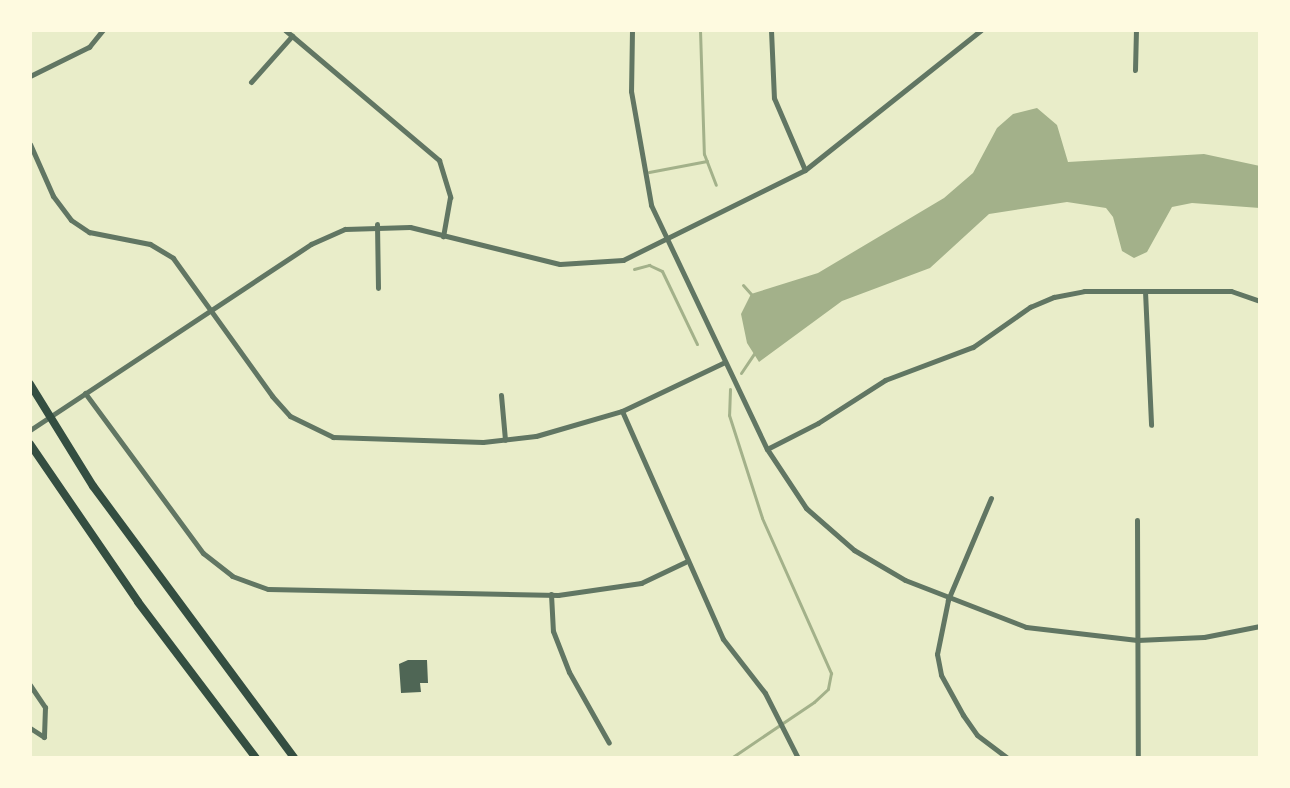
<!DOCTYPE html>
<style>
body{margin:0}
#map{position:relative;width:1290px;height:788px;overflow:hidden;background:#e9edc9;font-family:"Noto Sans",sans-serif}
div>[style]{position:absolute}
.water>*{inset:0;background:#a3b18a}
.stream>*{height:3px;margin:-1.5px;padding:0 1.5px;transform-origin:1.5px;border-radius:1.5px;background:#a3b18a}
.building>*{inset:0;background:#4f6655}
.minor>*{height:5px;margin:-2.5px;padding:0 2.5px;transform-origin:2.5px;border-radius:2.5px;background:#617663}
.trunk>*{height:8px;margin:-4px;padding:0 4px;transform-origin:4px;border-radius:4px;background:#344e41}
span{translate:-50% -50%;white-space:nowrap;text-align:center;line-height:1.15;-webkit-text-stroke:6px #fefae0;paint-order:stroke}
.frame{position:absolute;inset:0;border:32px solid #fefae0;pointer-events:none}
</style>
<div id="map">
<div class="water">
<div style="clip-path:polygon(1037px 108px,1057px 125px,1068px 162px,1204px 154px,1260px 166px,1260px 208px,1192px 203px,1172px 207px,1147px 252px,1134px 258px,1122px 251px,1113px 217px,1106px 208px,1067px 202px,989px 214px,930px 268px,842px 301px,759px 362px,747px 343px,741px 314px,751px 294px,818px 273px,944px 198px,973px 173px,997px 128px,1013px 114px)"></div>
</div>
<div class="stream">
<div style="left:700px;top:30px;width:124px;rotate:88.2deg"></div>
<div style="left:704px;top:154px;width:33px;rotate:69deg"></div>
<div style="left:649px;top:172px;width:59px;rotate:-10.7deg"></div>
<div style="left:634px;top:269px;width:16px;rotate:-15deg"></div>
<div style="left:649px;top:265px;width:14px;rotate:25deg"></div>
<div style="left:662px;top:271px;width:81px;rotate:64.4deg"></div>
<div style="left:743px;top:285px;width:12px;rotate:48deg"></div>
<div style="left:741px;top:373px;width:23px;rotate:-56deg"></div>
<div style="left:730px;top:389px;width:26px;rotate:92deg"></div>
<div style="left:729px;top:415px;width:108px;rotate:72.2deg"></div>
<div style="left:762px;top:518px;width:170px;rotate:66deg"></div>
<div style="left:831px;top:673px;width:16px;rotate:101deg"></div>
<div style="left:828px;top:689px;width:19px;rotate:137deg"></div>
<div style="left:814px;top:702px;width:100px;rotate:146deg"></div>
</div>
<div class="building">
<div style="clip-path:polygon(408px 660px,427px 660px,428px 683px,420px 683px,421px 692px,401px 693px,399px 664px)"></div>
</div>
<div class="minor">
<div style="left:285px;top:30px;width:202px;rotate:40.2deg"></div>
<div style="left:439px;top:160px;width:39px;rotate:73deg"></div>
<div style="left:450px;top:197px;width:40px;rotate:100deg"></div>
<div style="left:632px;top:30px;width:61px;rotate:90.9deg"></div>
<div style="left:631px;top:91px;width:116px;rotate:80deg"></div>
<div style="left:651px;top:205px;width:270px;rotate:64.6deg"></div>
<div style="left:767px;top:449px;width:71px;rotate:56.5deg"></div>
<div style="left:806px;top:508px;width:64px;rotate:41.2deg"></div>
<div style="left:854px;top:550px;width:59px;rotate:30.5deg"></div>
<div style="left:905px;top:580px;width:130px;rotate:21.2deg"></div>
<div style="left:1026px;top:627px;width:112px;rotate:6.7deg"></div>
<div style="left:1137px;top:640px;width:67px;rotate:-2.6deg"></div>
<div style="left:1204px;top:637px;width:57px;rotate:-11.1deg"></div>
<div style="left:771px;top:30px;width:68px;rotate:87.5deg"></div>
<div style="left:774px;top:98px;width:78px;rotate:66.7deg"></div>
<div style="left:1135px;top:70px;width:40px;rotate:-88.6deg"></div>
<div style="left:30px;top:76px;width:66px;rotate:-26.2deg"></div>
<div style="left:89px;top:47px;width:22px;rotate:-51deg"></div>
<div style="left:251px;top:82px;width:62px;rotate:-48.3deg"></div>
<div style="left:30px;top:144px;width:57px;rotate:66.1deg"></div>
<div style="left:53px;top:196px;width:30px;rotate:53deg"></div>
<div style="left:71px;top:220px;width:22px;rotate:34deg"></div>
<div style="left:89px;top:232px;width:62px;rotate:11.1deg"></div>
<div style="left:150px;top:244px;width:27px;rotate:31deg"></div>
<div style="left:173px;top:258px;width:170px;rotate:54.3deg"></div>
<div style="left:272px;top:396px;width:27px;rotate:48deg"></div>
<div style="left:290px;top:416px;width:48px;rotate:26deg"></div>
<div style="left:333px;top:437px;width:150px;rotate:1.9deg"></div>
<div style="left:483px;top:442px;width:53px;rotate:-6.5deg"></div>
<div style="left:536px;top:436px;width:90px;rotate:-16.2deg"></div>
<div style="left:622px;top:411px;width:114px;rotate:-25.4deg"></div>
<div style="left:377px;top:224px;width:64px;rotate:89.1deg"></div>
<div style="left:1145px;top:291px;width:134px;rotate:87.4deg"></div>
<div style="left:85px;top:393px;width:199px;rotate:53.6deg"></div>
<div style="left:203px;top:553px;width:37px;rotate:38deg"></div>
<div style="left:232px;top:576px;width:38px;rotate:20deg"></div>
<div style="left:268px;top:589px;width:290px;rotate:1.2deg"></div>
<div style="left:558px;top:595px;width:84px;rotate:-8.2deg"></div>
<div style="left:641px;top:583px;width:49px;rotate:-25.5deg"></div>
<div style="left:501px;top:395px;width:45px;rotate:84.9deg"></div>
<div style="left:622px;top:411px;width:249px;rotate:66.1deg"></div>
<div style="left:723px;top:639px;width:68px;rotate:52.1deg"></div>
<div style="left:765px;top:693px;width:73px;rotate:63.1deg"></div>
<div style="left:30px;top:430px;width:337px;rotate:-33.5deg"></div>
<div style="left:311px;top:244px;width:37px;rotate:-24deg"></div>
<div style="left:345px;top:229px;width:65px;rotate:-1.8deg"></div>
<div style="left:410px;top:227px;width:154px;rotate:13.9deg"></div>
<div style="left:560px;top:264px;width:63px;rotate:-3.6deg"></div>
<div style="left:623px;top:260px;width:203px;rotate:-26.3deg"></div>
<div style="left:805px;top:170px;width:225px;rotate:-38.5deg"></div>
<div style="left:767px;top:449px;width:57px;rotate:-27deg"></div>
<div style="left:818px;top:423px;width:80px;rotate:-32.7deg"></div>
<div style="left:885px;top:380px;width:94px;rotate:-20.6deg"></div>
<div style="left:973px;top:347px;width:70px;rotate:-35.1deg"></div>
<div style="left:1030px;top:307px;width:26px;rotate:-23deg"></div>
<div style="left:1054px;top:297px;width:31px;rotate:-11deg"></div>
<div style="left:1084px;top:291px;width:147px"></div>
<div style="left:1231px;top:291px;width:31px;rotate:19deg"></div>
<div style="left:991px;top:498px;width:111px;rotate:112.9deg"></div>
<div style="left:948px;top:600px;width:55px;rotate:101.5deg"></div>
<div style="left:937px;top:654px;width:21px;rotate:79deg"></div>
<div style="left:941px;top:675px;width:46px;rotate:61.2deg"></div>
<div style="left:963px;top:715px;width:24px;rotate:55deg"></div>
<div style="left:977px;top:735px;width:39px;rotate:37deg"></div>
<div style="left:1137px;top:520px;width:238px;rotate:89.8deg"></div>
<div style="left:551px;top:594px;width:37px;rotate:87deg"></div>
<div style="left:553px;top:631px;width:44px;rotate:68.7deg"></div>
<div style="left:569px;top:672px;width:81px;rotate:60.6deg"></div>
<div style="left:30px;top:685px;width:27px;rotate:56deg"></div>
<div style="left:45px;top:707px;width:30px;rotate:92deg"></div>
<div style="left:44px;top:737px;width:17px;rotate:-147deg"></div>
</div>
<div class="trunk">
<div style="left:30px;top:384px;width:120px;rotate:58.3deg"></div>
<div style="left:93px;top:486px;width:338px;rotate:53.5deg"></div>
<div style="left:30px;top:444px;width:191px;rotate:55.6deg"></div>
<div style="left:138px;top:602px;width:196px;rotate:52.9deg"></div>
</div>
<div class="frame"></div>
</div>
